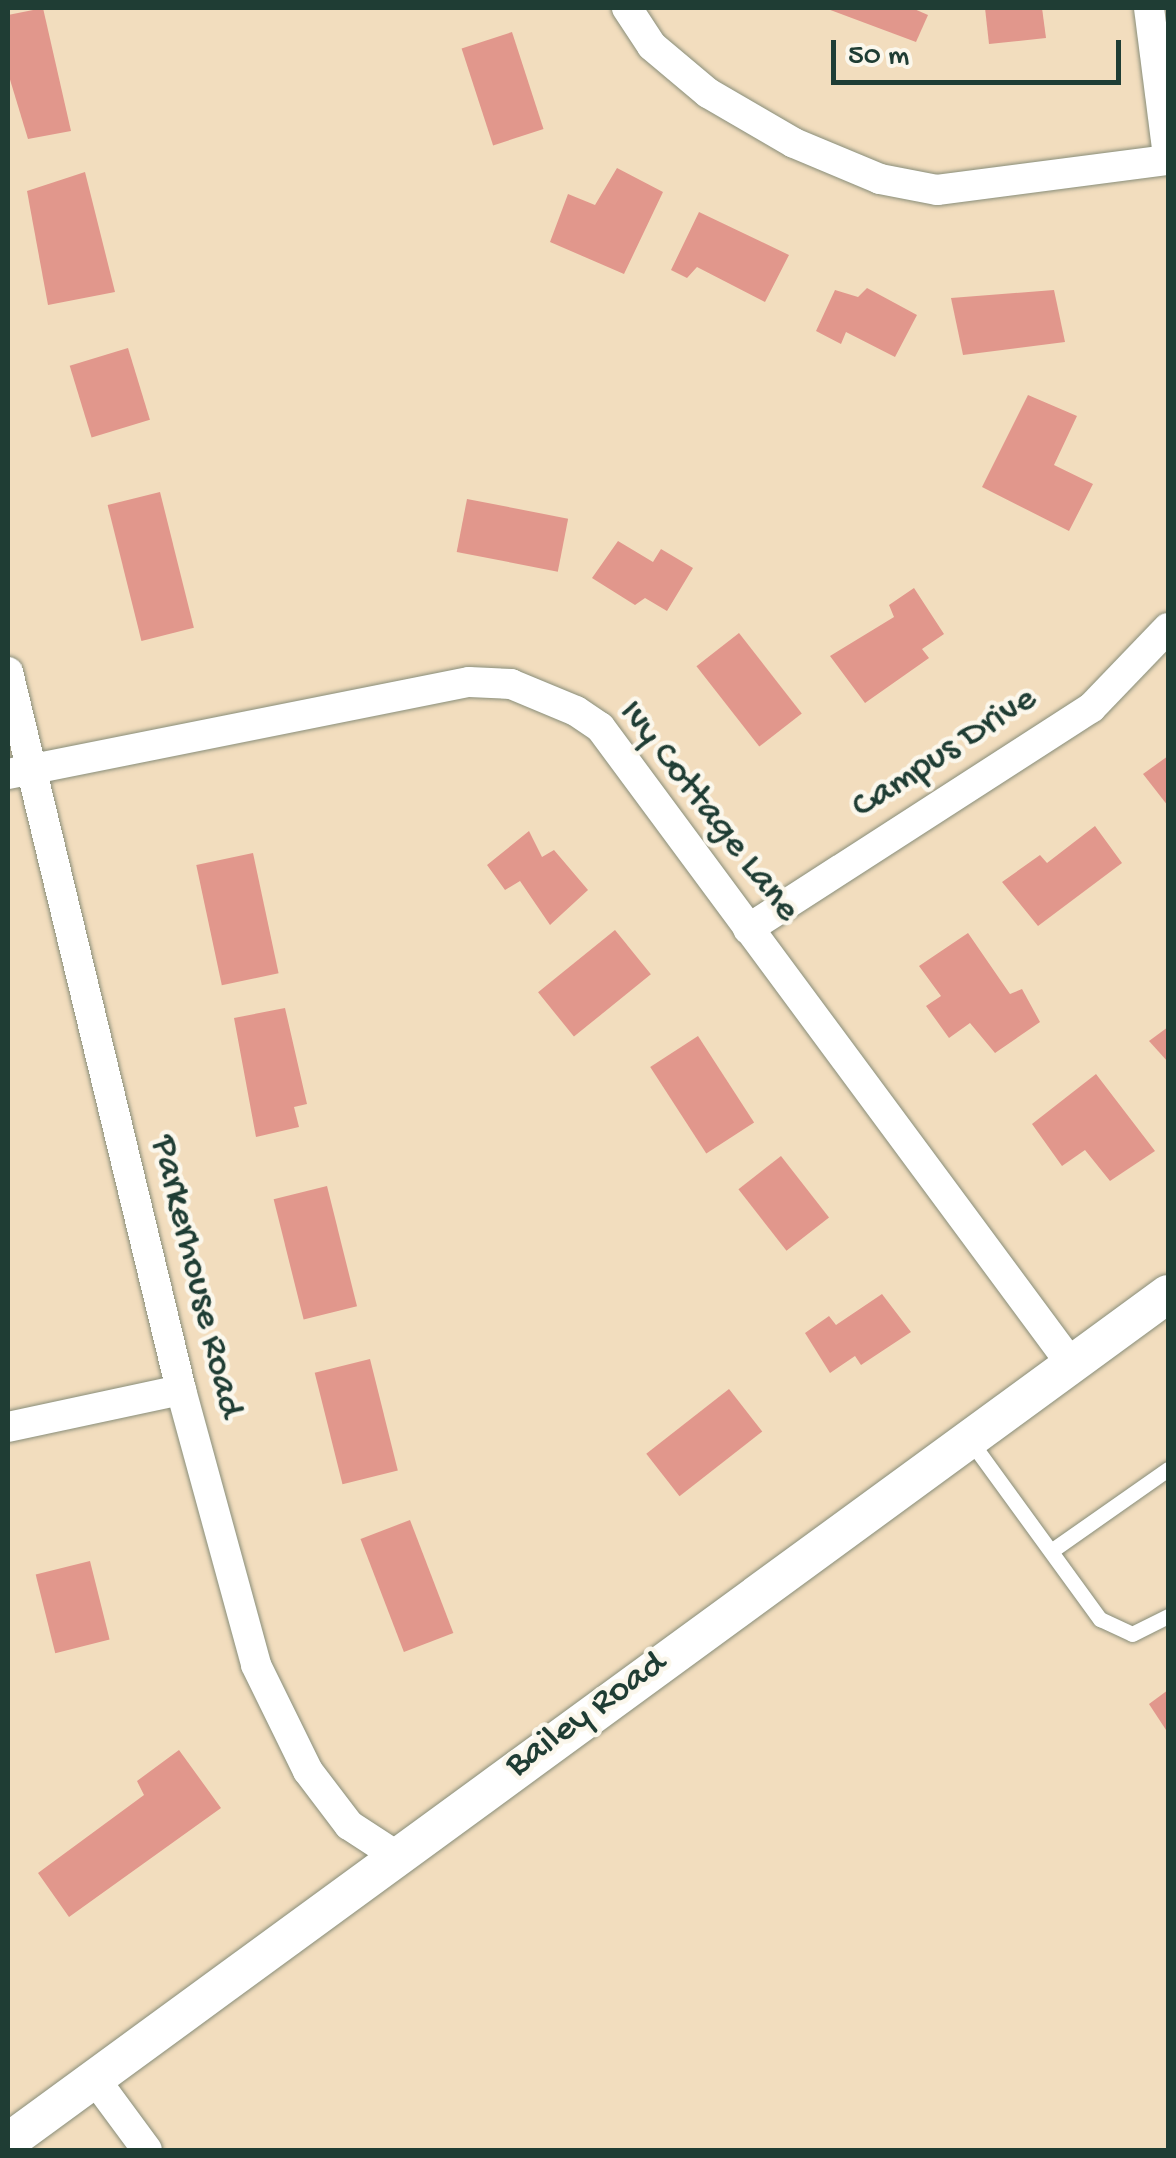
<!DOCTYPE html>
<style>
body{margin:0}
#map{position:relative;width:1176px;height:2158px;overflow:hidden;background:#f2ddbe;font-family:"Gochi Hand",sans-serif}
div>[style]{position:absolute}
.building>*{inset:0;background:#e1978c;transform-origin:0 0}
.roads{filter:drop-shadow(0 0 2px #888d79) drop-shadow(0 0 2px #888d79)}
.service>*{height:15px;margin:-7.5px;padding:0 7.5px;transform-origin:7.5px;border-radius:7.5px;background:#fff}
.minor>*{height:30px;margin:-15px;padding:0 15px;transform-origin:15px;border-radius:15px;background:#fff}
.tertiary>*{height:38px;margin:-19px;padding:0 19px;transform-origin:19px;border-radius:19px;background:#fff}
span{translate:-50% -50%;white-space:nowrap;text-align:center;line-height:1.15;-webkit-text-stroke:9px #fbf7ec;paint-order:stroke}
.street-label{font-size:38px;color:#1f3d34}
.frame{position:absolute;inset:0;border:10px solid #1f3d34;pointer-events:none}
.scale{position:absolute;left:831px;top:40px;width:290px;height:45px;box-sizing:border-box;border:5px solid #1f3d34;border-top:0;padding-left:12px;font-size:30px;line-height:35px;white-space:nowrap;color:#1f3d34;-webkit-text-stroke:8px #fbf7ec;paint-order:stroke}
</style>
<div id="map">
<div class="building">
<div style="clip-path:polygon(43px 8px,71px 131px,28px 139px,8px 73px,8px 15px)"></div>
<div style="clip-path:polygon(825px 8px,912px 8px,928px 15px,916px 42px)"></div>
<div style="clip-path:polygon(985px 8px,1042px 8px,1046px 38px,989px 44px)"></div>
<div style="left:512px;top:32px;width:102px;height:53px;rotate:72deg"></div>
<div style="clip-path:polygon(617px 168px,663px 192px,624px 274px,550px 242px,568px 194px,595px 205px)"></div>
<div style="clip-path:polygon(85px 172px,115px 292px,48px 305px,27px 191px)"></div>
<div style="clip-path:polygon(699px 212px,789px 255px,765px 302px,697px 267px,687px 278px,671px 270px)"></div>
<div style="clip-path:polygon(867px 288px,917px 315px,895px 357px,846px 332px,841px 344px,816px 331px,835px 290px,858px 297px)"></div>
<div style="clip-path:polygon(1054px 290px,1065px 342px,963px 355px,951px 298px)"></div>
<div style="left:128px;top:348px;width:75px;height:61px;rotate:73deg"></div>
<div style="clip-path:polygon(1028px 395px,1077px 416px,1054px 465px,1093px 484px,1069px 531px,982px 487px)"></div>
<div style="left:160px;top:492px;width:140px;height:54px;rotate:76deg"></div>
<div style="left:467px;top:499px;width:103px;height:54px;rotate:11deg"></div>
<div style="clip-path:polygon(618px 541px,653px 562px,661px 549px,693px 568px,667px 611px,645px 598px,635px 605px,592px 578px)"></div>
<div style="clip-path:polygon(914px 588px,944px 634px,922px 649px,929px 658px,865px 703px,830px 656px,894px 617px,889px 605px)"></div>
<div style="left:739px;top:633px;width:102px;height:54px;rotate:52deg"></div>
<div style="clip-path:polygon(1168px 756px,1168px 806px,1143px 774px)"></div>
<div style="clip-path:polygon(1095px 826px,1122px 863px,1038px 926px,1002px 882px,1040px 855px,1047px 863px)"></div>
<div style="clip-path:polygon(529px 831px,542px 857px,554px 850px,588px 890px,550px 925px,520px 881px,505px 890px,487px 865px)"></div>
<div style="left:253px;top:853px;width:123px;height:58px;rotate:78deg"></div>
<div style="left:615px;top:930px;width:57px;height:99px;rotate:51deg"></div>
<div style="clip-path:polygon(968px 933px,1010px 994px,1022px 989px,1040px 1022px,995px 1053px,970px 1023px,949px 1038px,926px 1006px,941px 996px,919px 966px)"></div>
<div style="clip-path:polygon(285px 1008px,307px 1104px,294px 1107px,299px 1127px,256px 1137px,234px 1018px)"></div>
<div style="clip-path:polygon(1168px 1027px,1168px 1062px,1149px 1041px)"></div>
<div style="left:698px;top:1036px;width:103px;height:57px;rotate:57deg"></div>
<div style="clip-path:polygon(1096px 1074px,1155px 1151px,1110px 1181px,1085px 1150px,1062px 1166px,1032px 1124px)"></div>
<div style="left:781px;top:1156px;width:78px;height:54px;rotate:52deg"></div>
<div style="left:327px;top:1186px;width:124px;height:55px;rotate:76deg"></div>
<div style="clip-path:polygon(882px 1294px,911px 1332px,861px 1365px,855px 1356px,830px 1373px,805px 1333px,829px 1316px,836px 1325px)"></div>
<div style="left:370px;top:1359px;width:115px;height:57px;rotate:76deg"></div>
<div style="left:729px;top:1389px;width:54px;height:105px;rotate:52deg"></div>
<div style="left:410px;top:1520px;width:121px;height:53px;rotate:69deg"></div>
<div style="left:90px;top:1561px;width:81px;height:56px;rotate:76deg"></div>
<div style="clip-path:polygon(1168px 1690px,1168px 1733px,1149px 1704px)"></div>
<div style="clip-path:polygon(179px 1750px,221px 1808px,69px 1917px,38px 1873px,144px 1795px,137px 1781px)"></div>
</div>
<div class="roads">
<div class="service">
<div style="left:969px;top:1439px;width:223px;rotate:54deg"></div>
<div style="left:1100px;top:1619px;width:35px;rotate:25deg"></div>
<div style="left:1132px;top:1634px;width:40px;rotate:-26.6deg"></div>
<div style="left:1051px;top:1551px;width:143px;rotate:-35deg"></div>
</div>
<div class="minor">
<div style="left:627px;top:8px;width:45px;rotate:56.7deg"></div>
<div style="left:652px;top:46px;width:73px;rotate:40deg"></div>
<div style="left:708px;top:93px;width:99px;rotate:30.2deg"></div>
<div style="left:794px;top:143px;width:93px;rotate:22.7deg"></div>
<div style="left:880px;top:179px;width:58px;rotate:10.9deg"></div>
<div style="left:937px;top:190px;width:233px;rotate:-7.4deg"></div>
<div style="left:1149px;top:8px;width:150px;rotate:82.7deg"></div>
<div style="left:8px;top:672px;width:739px;rotate:76.45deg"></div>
<div style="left:181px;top:1390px;width:285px;rotate:74.7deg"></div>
<div style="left:256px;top:1665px;width:118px;rotate:63.9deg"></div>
<div style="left:308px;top:1771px;width:68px;rotate:52.8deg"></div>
<div style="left:349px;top:1825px;width:55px;rotate:33.1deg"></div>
<div style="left:8px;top:774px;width:470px;rotate:-11.3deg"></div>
<div style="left:469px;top:682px;width:42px;rotate:2.7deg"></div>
<div style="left:511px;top:684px;width:70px;rotate:22.6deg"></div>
<div style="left:576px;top:711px;width:29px;rotate:34deg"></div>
<div style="left:600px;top:727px;width:794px;rotate:53.51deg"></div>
<div style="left:748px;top:929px;width:408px;rotate:-32.8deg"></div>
<div style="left:1091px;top:708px;width:111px;rotate:-46.1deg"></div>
<div style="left:8px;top:1427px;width:177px;rotate:-12.1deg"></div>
<div style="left:94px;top:2078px;width:89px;rotate:53.6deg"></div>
</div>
<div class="tertiary">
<div style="left:8px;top:2142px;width:1437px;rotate:-36.17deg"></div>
</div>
</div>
<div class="street-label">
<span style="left:945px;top:754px;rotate:-33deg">Campus Drive</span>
<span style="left:708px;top:812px;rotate:52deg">Ivy Cottage Lane</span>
<span style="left:195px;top:1277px;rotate:76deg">Parkerhouse Road</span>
<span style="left:587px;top:1716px;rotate:-36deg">Bailey Road</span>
</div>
<div class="frame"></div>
<div class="scale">50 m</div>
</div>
